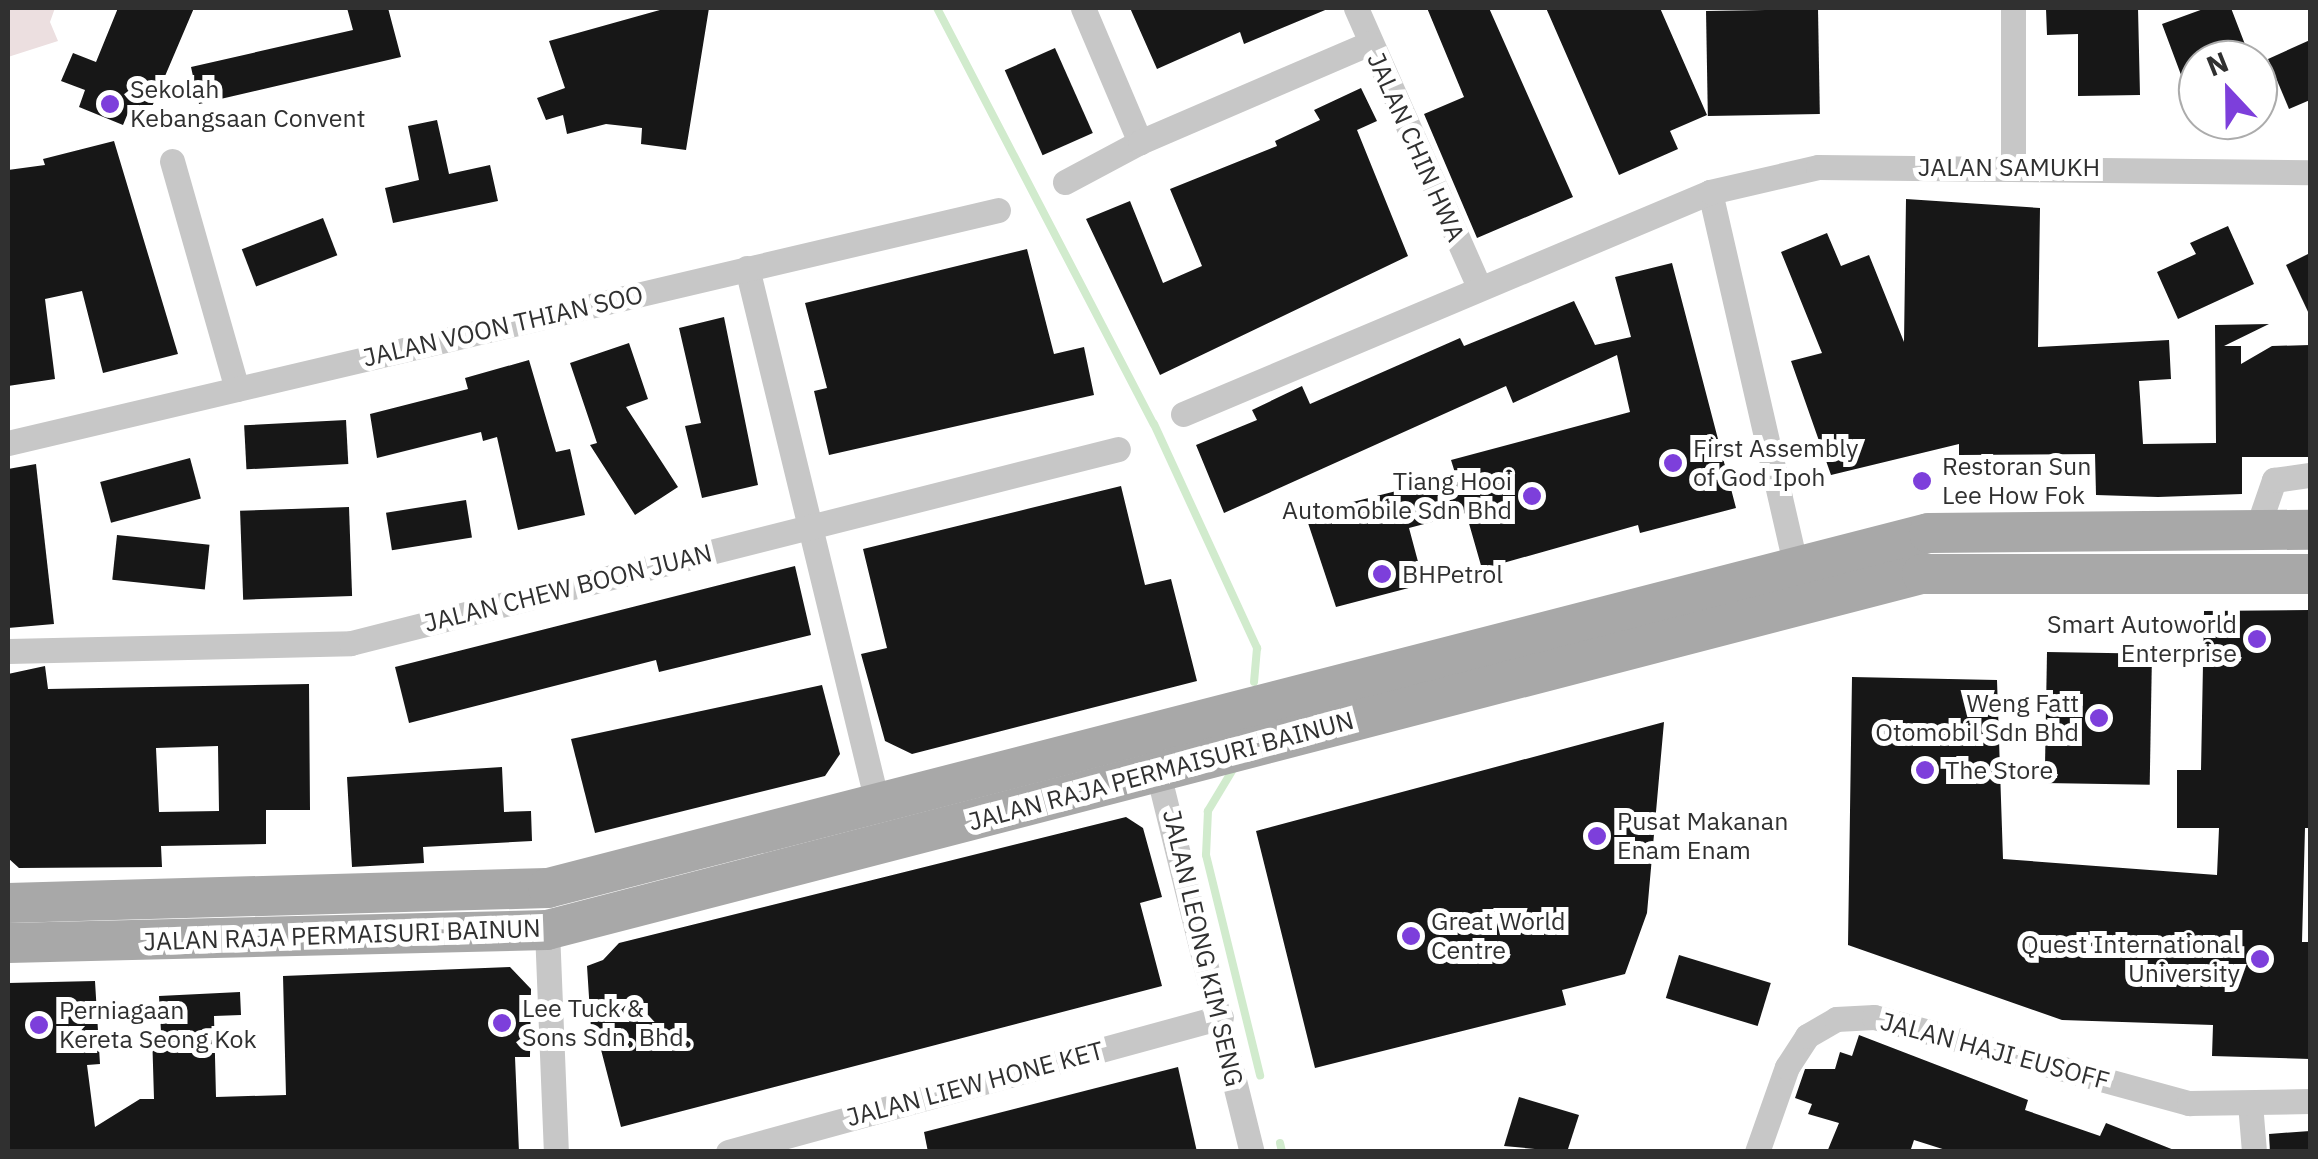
<!DOCTYPE html>
<style>
body{margin:0}
#map{position:relative;width:2318px;height:1159px;overflow:hidden;background:#fff;font-family:"IBM Plex Sans",sans-serif}
div>[style]{position:absolute}
.green>*{inset:0;background:#ecdfe0}
.stream>*{height:8px;margin:-4px;padding:0 4px;transform-origin:4px;border-radius:4px;background:#d1ebcd}
.building>*{inset:0;background:#171717;transform-origin:0 0}
.minor>*{height:25px;margin:-12.5px;padding:0 12.5px;transform-origin:12.5px;border-radius:12.5px;background:#c7c7c7}
.primary>*{height:40px;margin:-20px;padding:0 20px;transform-origin:20px;border-radius:20px;background:#a8a8a8}
.dots>*{width:28px;height:28px;translate:-50% -50%;box-sizing:border-box;border:5px solid #fff;border-radius:50%}
span{translate:-50% -50%;white-space:nowrap;text-align:center;line-height:1.15;-webkit-text-stroke:10px #fff;paint-order:stroke}
.poi-label{font-size:25px;color:#303030}
.left{translate:0 -50%;text-align:left}
.right{translate:-100% -50%;text-align:right}
.street-label{font-size:25px;color:#303030}
.frame{position:absolute;inset:0;border:10px solid #303030;pointer-events:none}
.north{position:absolute;left:2178px;top:40px;width:100px;height:100px;box-sizing:border-box;background:#fff;border:2px solid #acacac;border-radius:50%;rotate:338deg;font-size:28px;font-weight:700;line-height:40px;text-align:center;color:#303030}
.north::after{content:'';display:block;margin:auto;width:35px;height:45px;background:#7d3fdb;clip-path:polygon(50% 0,100% 100%,50% 72%,0 100%)}
</style>
<div id="map">
<div class="green">
<div style="clip-path:polygon(8px 8px,55px 8px,50px 22px,58px 41px,8px 57px)"></div>
</div>
<div class="stream">
<div style="left:937px;top:8px;width:469px;rotate:62.5deg"></div>
<div style="left:1154px;top:424px;width:247px;rotate:65.3deg"></div>
<div style="left:1257px;top:648px;width:34px;rotate:95deg"></div>
<div style="left:1232px;top:771px;width:47px;rotate:121deg"></div>
<div style="left:1208px;top:811px;width:44px;rotate:92.6deg"></div>
<div style="left:1206px;top:855px;width:227px;rotate:76.2deg"></div>
<div style="left:1280px;top:1143px;width:9px;rotate:77deg"></div>
</div>
<div class="building">
<div style="clip-path:polygon(118px 8px,194px 8px,148px 116px,130px 108px,123px 125px,79px 107px,85px 90px,61px 81px,73px 53px,96px 62px)"></div>
<div style="clip-path:polygon(347px 8px,388px 8px,401px 57px,199px 104px,191px 67px,353px 30px)"></div>
<div style="clip-path:polygon(667px 8px,709px 8px,686px 150px,641px 144px,642px 128px,606px 124px,567px 134px,563px 115px,546px 120px,537px 98px,565px 88px,549px 41px)"></div>
<div style="clip-path:polygon(1130px 8px,1330px 8px,1244px 44px,1240px 32px,1157px 69px)"></div>
<div style="clip-path:polygon(1427px 8px,1489px 8px,1573px 197px,1477px 238px,1424px 114px,1464px 97px)"></div>
<div style="clip-path:polygon(1546px 8px,1660px 8px,1707px 115px,1670px 131px,1678px 149px,1619px 175px)"></div>
<div style="clip-path:polygon(2138px 8px,2140px 95px,2078px 96px,2078px 34px,2047px 35px,2046px 9px)"></div>
<div style="clip-path:polygon(2206px 8px,2231px 8px,2251px 60px,2198px 60px,2196px 115px,2162px 24px)"></div>
<div style="left:1818px;top:9px;width:105px;height:112px;rotate:89deg"></div>
<div style="clip-path:polygon(2310px 40px,2310px 100px,2289px 109px,2268px 59px)"></div>
<div style="left:1055px;top:48px;width:93px;height:55px;rotate:66deg"></div>
<div style="clip-path:polygon(1361px 88px,1377px 121px,1357px 130px,1408px 256px,1160px 375px,1086px 219px,1130px 201px,1163px 283px,1202px 266px,1170px 189px,1277px 146px,1275px 141px,1320px 120px,1314px 110px)"></div>
<div style="clip-path:polygon(437px 120px,449px 174px,490px 165px,498px 201px,393px 223px,385px 188px,419px 180px,408px 126px)"></div>
<div style="clip-path:polygon(114px 141px,178px 354px,103px 373px,82px 291px,45px 299px,55px 379px,8px 386px,8px 170px,45px 165px,43px 159px)"></div>
<div style="clip-path:polygon(1906px 199px,2040px 208px,2038px 347px,2169px 340px,2171px 379px,2139px 381px,2143px 444px,2216px 443px,2215px 325px,2269px 324px,2224px 346px,2241px 346px,2241px 364px,2272px 346px,2310px 345px,2310px 457px,2242px 457px,2242px 494px,2158px 497px,2096px 495px,2095px 454px,1959px 455px,1959px 444px,1831px 475px,1791px 361px,1822px 353px,1781px 252px,1827px 233px,1841px 266px,1869px 255px,1904px 342px)"></div>
<div style="left:323px;top:218px;width:40px;height:87px;rotate:69deg"></div>
<div style="clip-path:polygon(2228px 226px,2254px 284px,2178px 319px,2157px 272px,2196px 254px,2190px 243px)"></div>
<div style="clip-path:polygon(1027px 249px,1054px 354px,1084px 347px,1094px 395px,829px 455px,814px 391px,827px 388px,805px 303px)"></div>
<div style="clip-path:polygon(2310px 253px,2310px 316px,2286px 265px)"></div>
<div style="clip-path:polygon(1672px 263px,1736px 508px,1640px 533px,1638px 525px,1482px 569px,1466px 513px,1409px 528px,1424px 584px,1336px 607px,1305px 514px,1456px 476px,1451px 460px,1630px 412px,1617px 355px,1513px 403px,1506px 386px,1224px 513px,1196px 445px,1257px 420px,1252px 410px,1302px 386px,1310px 404px,1460px 338px,1464px 346px,1574px 301px,1595px 345px,1631px 337px,1615px 277px)"></div>
<div style="clip-path:polygon(724px 317px,758px 485px,702px 498px,685px 426px,701px 423px,679px 328px)"></div>
<div style="clip-path:polygon(629px 343px,648px 399px,626px 407px,678px 487px,635px 515px,590px 445px,597px 443px,570px 363px)"></div>
<div style="clip-path:polygon(529px 360px,556px 452px,570px 449px,585px 515px,518px 530px,497px 437px,483px 441px,481px 432px,377px 458px,370px 414px,468px 389px,465px 378px)"></div>
<div style="left:346px;top:420px;width:44px;height:102px;rotate:87deg"></div>
<div style="left:190px;top:458px;width:42px;height:93px;rotate:75deg"></div>
<div style="clip-path:polygon(36px 464px,54px 624px,8px 628px,8px 469px)"></div>
<div style="clip-path:polygon(1121px 486px,1145px 585px,1171px 579px,1197px 681px,912px 754px,885px 741px,861px 654px,887px 648px,863px 549px)"></div>
<div style="left:466px;top:500px;width:38px;height:81px;rotate:81deg"></div>
<div style="left:349px;top:507px;width:89px;height:109px;rotate:88deg"></div>
<div style="left:117px;top:535px;width:93px;height:45px;rotate:6deg"></div>
<div style="clip-path:polygon(795px 566px,811px 635px,659px 672px,656px 660px,409px 723px,395px 667px)"></div>
<div style="clip-path:polygon(2310px 610px,2310px 828px,2305px 828px,2302px 942px,2310px 942px,2310px 1059px,2212px 1056px,2213px 1025px,2062px 1020px,1848px 945px,1852px 677px,1997px 680px,2003px 859px,2217px 875px,2219px 828px,2177px 828px,2177px 770px,2201px 770px,2204px 611px)"></div>
<div style="left:2047px;top:652px;width:105px;height:131px;rotate:1deg"></div>
<div style="clip-path:polygon(evenodd,45px 666px,48px 689px,309px 684px,310px 810px,266px 810px,266px 844px,161px 846px,162px 867px,19px 868px,8px 858px,8px 674px,45px 666px,218px 746px,219px 811px,159px 812px,156px 748px,218px 746px)"></div>
<div style="clip-path:polygon(822px 685px,840px 754px,825px 776px,595px 833px,571px 739px)"></div>
<div style="clip-path:polygon(1664px 722px,1647px 913px,1625px 974px,1562px 990px,1566px 1005px,1315px 1068px,1256px 831px)"></div>
<div style="clip-path:polygon(502px 767px,504px 812px,531px 811px,532px 841px,423px 847px,424px 863px,352px 867px,347px 777px)"></div>
<div style="clip-path:polygon(1126px 817px,1143px 828px,1162px 897px,1140px 903px,1162px 986px,621px 1127px,599px 1042px,592px 1044px,587px 966px,603px 960px,619px 943px)"></div>
<div style="left:1679px;top:955px;width:96px;height:45px;rotate:17deg"></div>
<div style="clip-path:polygon(510px 967px,531px 989px,530px 1057px,515px 1057px,519px 1152px,8px 1152px,8px 983px,95px 981px,100px 1064px,87px 1065px,95px 1127px,140px 1099px,154px 1099px,152px 1032px,161px 1032px,159px 996px,240px 992px,241px 1015px,214px 1016px,216px 1097px,286px 1095px,283px 976px)"></div>
<div style="clip-path:polygon(1859px 1035px,2028px 1100px,2025px 1110px,2100px 1136px,2106px 1123px,2179px 1152px,1952px 1152px,1914px 1140px,1910px 1152px,1827px 1152px,1839px 1123px,1808px 1114px,1812px 1104px,1795px 1098px,1805px 1069px,1835px 1069px,1840px 1052px,1852px 1056px)"></div>
<div style="clip-path:polygon(1178px 1067px,1197px 1152px,928px 1152px,924px 1132px)"></div>
<div style="clip-path:polygon(1519px 1097px,1579px 1115px,1567px 1152px,1504px 1146px)"></div>
<div style="clip-path:polygon(2310px 1131px,2310px 1152px,2270px 1152px,2269px 1134px)"></div>
</div>
<div class="minor">
<div style="left:1083px;top:8px;width:146px;rotate:67deg"></div>
<div style="left:1356px;top:8px;width:303px;rotate:66.2deg"></div>
<div style="left:2013px;top:8px;width:158px;rotate:90deg"></div>
<div style="left:172px;top:161px;width:237px;rotate:74.1deg"></div>
<div style="left:1065px;top:182px;width:85px;rotate:-28.1deg"></div>
<div style="left:1140px;top:142px;width:250px;rotate:-23.3deg"></div>
<div style="left:1710px;top:192px;width:380px;rotate:77.1deg"></div>
<div style="left:747px;top:268px;width:550px;rotate:76.32deg"></div>
<div style="left:1183px;top:414px;width:572px;rotate:-22.84deg"></div>
<div style="left:1710px;top:192px;width:111px;rotate:-13deg"></div>
<div style="left:1818px;top:167px;width:492px;rotate:0.6deg"></div>
<div style="left:8px;top:443px;width:1017px;rotate:-13.24deg"></div>
<div style="left:2257px;top:529px;width:52px;rotate:-70.9deg"></div>
<div style="left:2274px;top:480px;width:36px;rotate:-8deg"></div>
<div style="left:8px;top:651px;width:343px;rotate:-1.3deg"></div>
<div style="left:351px;top:643px;width:791px;rotate:-14.19deg"></div>
<div style="left:1155px;top:761px;width:403px;rotate:76.1deg"></div>
<div style="left:547px;top:930px;width:222px;rotate:87.7deg"></div>
<div style="left:2250px;top:1103px;width:49px;rotate:85.3deg"></div>
<div style="left:728px;top:1152px;width:511px;rotate:-15.31deg"></div>
<div style="left:1757px;top:1152px;width:90px;rotate:-70.6deg"></div>
<div style="left:1787px;top:1067px;width:37px;rotate:-57deg"></div>
<div style="left:1807px;top:1036px;width:34px;rotate:-30deg"></div>
<div style="left:1836px;top:1019px;width:38px;rotate:-3deg"></div>
<div style="left:1874px;top:1017px;width:327px;rotate:15.3deg"></div>
<div style="left:2189px;top:1103px;width:121px;rotate:-0.9deg"></div>
</div>
<div class="primary">
<div style="left:8px;top:903px;width:540px;rotate:-1.59deg"></div>
<div style="left:548px;top:888px;width:1426px;rotate:-14.42deg"></div>
<div style="left:1929px;top:533px;width:381px;rotate:-0.5deg"></div>
<div style="left:8px;top:943px;width:539px;rotate:-1.38deg"></div>
<div style="left:547px;top:930px;width:1420px;rotate:-14.52deg"></div>
<div style="left:1922px;top:574px;width:388px"></div>
</div>
<div class="dots">
<div style="left:110px;top:104px;background:#7d3fdb"></div>
<div style="left:1673px;top:463px;background:#7d3fdb"></div>
<div style="left:1922px;top:481px;background:#7d3fdb"></div>
<div style="left:1532px;top:496px;background:#7d3fdb"></div>
<div style="left:1382px;top:574px;background:#7d3fdb"></div>
<div style="left:2257px;top:639px;background:#7d3fdb"></div>
<div style="left:2099px;top:718px;background:#7d3fdb"></div>
<div style="left:1925px;top:770px;background:#7d3fdb"></div>
<div style="left:1597px;top:836px;background:#7d3fdb"></div>
<div style="left:1411px;top:936px;background:#7d3fdb"></div>
<div style="left:2260px;top:959px;background:#7d3fdb"></div>
<div style="left:502px;top:1023px;background:#7d3fdb"></div>
<div style="left:39px;top:1025px;background:#7d3fdb"></div>
</div>
<div class="poi-label">
<span class="left" style="left:130px;top:104px">Sekolah<br>Kebangsaan Convent</span>
<span class="left" style="left:1693px;top:463px">First Assembly<br>of God Ipoh</span>
<span class="left" style="left:1942px;top:481px">Restoran Sun<br>Lee How Fok</span>
<span class="right" style="left:1512px;top:496px">Tiang Hooi<br>Automobile Sdn Bhd</span>
<span class="left" style="left:1402px;top:574px">BHPetrol</span>
<span class="right" style="left:2237px;top:639px">Smart Autoworld<br>Enterprise</span>
<span class="right" style="left:2079px;top:718px">Weng Fatt<br>Otomobil Sdn Bhd</span>
<span class="left" style="left:1945px;top:770px">The Store</span>
<span class="left" style="left:1617px;top:836px">Pusat Makanan<br>Enam Enam</span>
<span class="left" style="left:1431px;top:936px">Great World<br>Centre</span>
<span class="right" style="left:2240px;top:959px">Quest International<br>University</span>
<span class="left" style="left:522px;top:1023px">Lee Tuck &amp;<br>Sons Sdn. Bhd.</span>
<span class="left" style="left:59px;top:1025px">Perniagaan<br>Kereta Seong Kok</span>
</div>
<div class="street-label">
<span style="left:1416px;top:147px;rotate:66deg">JALAN CHIN HWA</span>
<span style="left:2009px;top:167px">JALAN SAMUKH</span>
<span style="left:503px;top:326px;rotate:-13deg">JALAN VOON THIAN SOO</span>
<span style="left:568px;top:588px;rotate:-14deg">JALAN CHEW BOON JUAN</span>
<span style="left:1161px;top:771px;rotate:-15deg">JALAN RAJA PERMAISURI BAINUN</span>
<span style="left:342px;top:935px;rotate:-2deg">JALAN RAJA PERMAISURI BAINUN</span>
<span style="left:1203px;top:948px;rotate:77deg">JALAN LEONG KIM SENG</span>
<span style="left:1995px;top:1051px;rotate:15deg">JALAN HAJI EUSOFF</span>
<span style="left:975px;top:1084px;rotate:-15deg">JALAN LIEW HONE KET</span>
</div>
<div class="frame"></div>
<div class="north">N</div>
</div>
